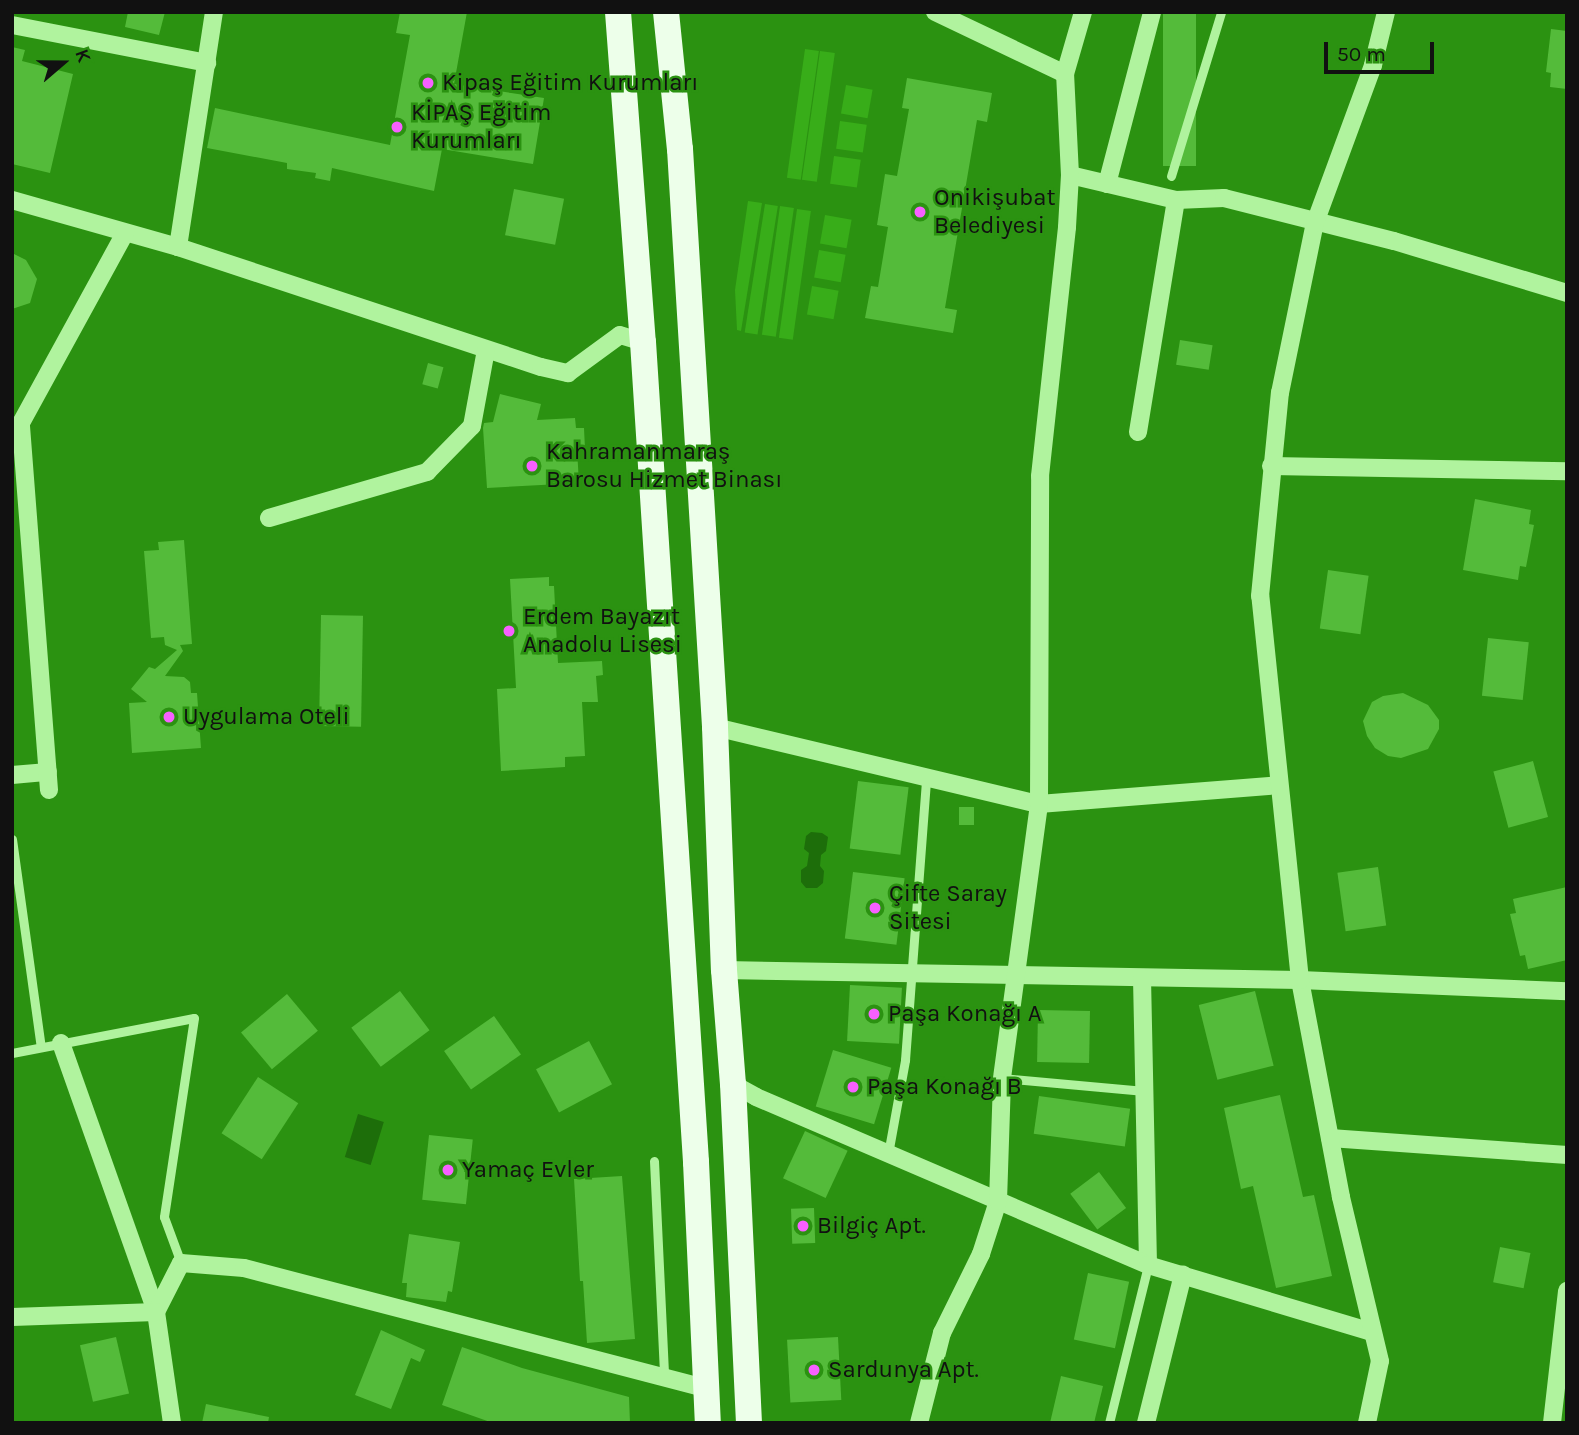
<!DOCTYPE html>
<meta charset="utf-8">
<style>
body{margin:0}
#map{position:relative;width:1579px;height:1435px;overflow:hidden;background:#2b9211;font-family:Karla,sans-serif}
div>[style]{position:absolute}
.green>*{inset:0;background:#38ad19;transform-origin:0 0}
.water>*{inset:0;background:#1d6e0a;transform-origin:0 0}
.building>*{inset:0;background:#54bb3a;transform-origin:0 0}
.lane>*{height:9px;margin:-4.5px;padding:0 4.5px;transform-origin:4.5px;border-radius:4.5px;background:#b0f39e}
.street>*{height:18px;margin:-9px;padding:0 9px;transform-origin:9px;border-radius:9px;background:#b0f39e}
.primary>*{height:26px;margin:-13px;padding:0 13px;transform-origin:13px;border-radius:13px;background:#edffea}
.dots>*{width:19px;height:19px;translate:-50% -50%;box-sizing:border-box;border:4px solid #2b9211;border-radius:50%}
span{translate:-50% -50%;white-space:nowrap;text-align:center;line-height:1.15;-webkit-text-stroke:5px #2b9211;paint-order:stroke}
.poi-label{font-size:24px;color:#111}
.left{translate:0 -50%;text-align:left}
.frame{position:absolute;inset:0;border:14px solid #111;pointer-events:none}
.north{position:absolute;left:28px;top:28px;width:70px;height:70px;-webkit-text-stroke:5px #2b9211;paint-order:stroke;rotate:70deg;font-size:19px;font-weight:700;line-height:28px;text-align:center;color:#111}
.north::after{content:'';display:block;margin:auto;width:24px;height:32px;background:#111;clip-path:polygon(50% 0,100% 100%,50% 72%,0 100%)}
.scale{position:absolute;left:1324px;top:42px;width:110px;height:32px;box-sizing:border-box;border:4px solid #111;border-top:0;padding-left:9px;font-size:21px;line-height:24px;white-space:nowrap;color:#111;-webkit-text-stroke:5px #2b9211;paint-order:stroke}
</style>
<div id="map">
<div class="green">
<div style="left:805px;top:49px;width:14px;height:130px;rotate:8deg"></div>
<div style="left:820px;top:51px;width:15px;height:130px;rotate:8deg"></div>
<div style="left:846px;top:85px;width:27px;height:29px;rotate:10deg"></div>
<div style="left:840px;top:121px;width:27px;height:28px;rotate:8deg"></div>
<div style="left:834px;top:156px;width:27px;height:28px;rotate:8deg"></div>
<div style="clip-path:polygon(748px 201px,762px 203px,741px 331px,737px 330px,735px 290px)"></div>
<div style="left:765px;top:204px;width:13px;height:130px;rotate:9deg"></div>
<div style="left:780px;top:206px;width:14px;height:130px;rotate:8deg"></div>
<div style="left:797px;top:209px;width:14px;height:130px;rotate:8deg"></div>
<div style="left:825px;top:215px;width:27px;height:29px;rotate:10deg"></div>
<div style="left:819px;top:250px;width:27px;height:28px;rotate:10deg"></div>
<div style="left:812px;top:286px;width:27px;height:29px;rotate:10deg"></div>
</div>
<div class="water">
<div style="clip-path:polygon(811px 832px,822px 833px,828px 837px,826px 851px,821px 855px,820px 866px,824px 871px,823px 883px,817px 888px,806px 888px,801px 882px,801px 870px,807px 866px,809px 853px,804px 849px,806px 836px)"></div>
<div style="left:358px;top:1114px;width:27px;height:45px;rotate:17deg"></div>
</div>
<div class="building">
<div style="clip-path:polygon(128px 12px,165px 12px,159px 35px,125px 27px)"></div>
<div style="clip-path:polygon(400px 12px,467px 12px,454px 84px,544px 98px,533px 164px,442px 149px,434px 191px,332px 168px,330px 181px,315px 178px,316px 173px,287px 169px,287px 163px,207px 148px,215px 108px,390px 145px,410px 35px,396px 33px)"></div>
<div style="left:1163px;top:12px;width:33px;height:154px"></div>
<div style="clip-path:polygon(1551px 29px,1567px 31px,1567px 89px,1550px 87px,1551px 73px,1546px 72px)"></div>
<div style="clip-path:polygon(12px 47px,25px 50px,22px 61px,73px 74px,50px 173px,12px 164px)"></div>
<div style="clip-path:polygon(907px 78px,992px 93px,987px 122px,977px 120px,945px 308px,957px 310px,953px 333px,865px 318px,871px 286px,878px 287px,888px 227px,877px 225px,885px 174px,897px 176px,909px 109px,902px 108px)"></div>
<div style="left:514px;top:189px;width:51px;height:47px;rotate:11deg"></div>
<div style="clip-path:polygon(12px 253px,26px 260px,37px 279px,30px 303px,12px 309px)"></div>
<div style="left:1180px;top:340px;width:33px;height:25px;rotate:9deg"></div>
<div style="left:428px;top:363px;width:16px;height:22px;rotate:15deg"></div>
<div style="clip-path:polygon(500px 394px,541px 404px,537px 420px,575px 418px,576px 428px,584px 428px,585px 449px,577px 449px,579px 483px,487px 488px,483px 428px,484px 423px,493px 422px)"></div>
<div style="clip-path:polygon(1475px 499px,1531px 510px,1529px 524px,1534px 525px,1526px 567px,1520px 566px,1518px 580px,1463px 570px)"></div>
<div style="clip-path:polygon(184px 540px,192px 644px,180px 645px,183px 651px,165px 676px,184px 677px,190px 682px,191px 693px,197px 693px,201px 748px,132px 753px,129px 703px,147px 702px,131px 689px,149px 667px,155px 669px,177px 650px,165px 645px,164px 637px,151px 638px,144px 551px,159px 550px,158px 542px)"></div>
<div style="left:1328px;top:570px;width:41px;height:59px;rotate:8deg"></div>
<div style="clip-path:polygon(549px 577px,549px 586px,554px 586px,558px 663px,602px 661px,603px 675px,596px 676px,598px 702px,582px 702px,585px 756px,565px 757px,565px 767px,501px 771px,497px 689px,516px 688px,510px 579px)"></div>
<div style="left:321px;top:615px;width:42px;height:111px;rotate:1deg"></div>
<div style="left:1488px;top:638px;width:41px;height:58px;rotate:6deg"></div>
<div style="clip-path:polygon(1403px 693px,1428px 705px,1439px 720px,1439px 729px,1428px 749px,1401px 758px,1388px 756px,1375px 748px,1367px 736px,1363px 721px,1372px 702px,1383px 696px)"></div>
<div style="left:1533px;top:761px;width:58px;height:41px;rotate:75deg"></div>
<div style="left:858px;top:781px;width:51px;height:68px;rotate:7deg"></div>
<div style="left:959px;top:807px;width:15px;height:18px"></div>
<div style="left:1378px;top:867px;width:59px;height:41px;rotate:82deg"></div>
<div style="left:853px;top:872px;width:52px;height:67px;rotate:7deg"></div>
<div style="clip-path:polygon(1567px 887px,1567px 960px,1528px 969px,1525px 955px,1520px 956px,1510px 914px,1516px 913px,1513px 899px)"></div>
<div style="left:850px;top:985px;width:52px;height:56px;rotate:3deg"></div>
<div style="left:400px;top:991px;width:49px;height:61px;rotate:53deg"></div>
<div style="left:1255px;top:991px;width:77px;height:58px;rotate:76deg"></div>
<div style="left:287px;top:994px;width:48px;height:60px;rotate:50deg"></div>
<div style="left:1038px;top:1010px;width:52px;height:52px;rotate:1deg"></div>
<div style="left:494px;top:1016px;width:47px;height:61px;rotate:55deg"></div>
<div style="left:589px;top:1041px;width:49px;height:60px;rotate:62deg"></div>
<div style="left:833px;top:1050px;width:61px;height:59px;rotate:17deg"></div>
<div style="left:258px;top:1077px;width:48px;height:67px;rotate:33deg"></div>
<div style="clip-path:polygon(1280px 1095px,1303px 1197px,1314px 1195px,1332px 1276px,1276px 1288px,1253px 1186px,1241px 1189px,1224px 1108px)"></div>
<div style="left:1039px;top:1096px;width:92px;height:38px;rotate:8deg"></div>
<div style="left:805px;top:1131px;width:47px;height:52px;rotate:25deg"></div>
<div style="left:429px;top:1135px;width:44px;height:65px;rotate:6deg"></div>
<div style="left:1099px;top:1172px;width:45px;height:36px;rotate:53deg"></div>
<div style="clip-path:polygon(622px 1176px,635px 1339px,587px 1343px,583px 1281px,580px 1281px,574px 1179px)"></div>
<div style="left:814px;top:1208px;width:35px;height:23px;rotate:88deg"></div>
<div style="clip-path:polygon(409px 1234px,460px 1242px,452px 1292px,448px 1291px,446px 1302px,406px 1297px,407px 1283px,402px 1283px)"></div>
<div style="left:1500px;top:1247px;width:31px;height:36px;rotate:11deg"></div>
<div style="left:1088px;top:1273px;width:42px;height:68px;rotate:12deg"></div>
<div style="clip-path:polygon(381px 1330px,425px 1350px,420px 1362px,411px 1358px,391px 1409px,355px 1395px)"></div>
<div style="left:116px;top:1337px;width:58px;height:37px;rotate:77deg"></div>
<div style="left:838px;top:1337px;width:63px;height:51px;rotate:87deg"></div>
<div style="clip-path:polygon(462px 1347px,522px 1368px,629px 1397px,630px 1423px,493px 1423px,442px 1405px)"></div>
<div style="clip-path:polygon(1061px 1376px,1103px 1386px,1094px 1423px,1050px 1423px)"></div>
<div style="clip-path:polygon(206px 1404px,269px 1417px,268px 1423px,202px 1423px)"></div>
</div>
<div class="lane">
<div style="left:1171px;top:176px;width:171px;rotate:-73deg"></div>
<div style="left:12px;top:839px;width:210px;rotate:82.1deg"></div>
<div style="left:12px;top:1053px;width:185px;rotate:-10.9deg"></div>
<div style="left:194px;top:1018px;width:201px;rotate:98.6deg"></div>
<div style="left:164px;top:1217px;width:49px;rotate:69.7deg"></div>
<div style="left:1002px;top:1078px;width:143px;rotate:5.2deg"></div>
<div style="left:888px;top:1154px;width:96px;rotate:-79.7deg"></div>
<div style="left:905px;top:1060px;width:283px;rotate:-85.7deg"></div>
<div style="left:654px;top:1161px;width:216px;rotate:87.3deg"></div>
<div style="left:1109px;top:1423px;width:163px;rotate:-76.1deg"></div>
</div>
<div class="street">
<div style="left:935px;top:12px;width:144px;rotate:25.5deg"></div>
<div style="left:12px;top:25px;width:199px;rotate:11deg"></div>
<div style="left:1070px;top:175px;width:109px;rotate:13.3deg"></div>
<div style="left:1176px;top:200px;width:48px;rotate:-2.4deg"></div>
<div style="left:1224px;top:198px;width:175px;rotate:14.2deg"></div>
<div style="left:1394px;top:241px;width:181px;rotate:16.7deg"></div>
<div style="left:1107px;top:184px;width:178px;rotate:-75.3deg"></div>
<div style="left:12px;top:200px;width:173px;rotate:15.8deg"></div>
<div style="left:178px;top:247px;width:382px;rotate:18.3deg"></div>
<div style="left:541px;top:367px;width:28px;rotate:13deg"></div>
<div style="left:568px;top:373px;width:64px;rotate:-36.2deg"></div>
<div style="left:620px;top:335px;width:24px;rotate:17deg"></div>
<div style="left:178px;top:247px;width:238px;rotate:-81.3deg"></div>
<div style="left:1138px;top:432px;width:235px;rotate:-80.7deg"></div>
<div style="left:1271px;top:466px;width:296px;rotate:1deg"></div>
<div style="left:269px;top:518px;width:165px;rotate:-16.2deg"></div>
<div style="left:427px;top:472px;width:64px;rotate:-45.6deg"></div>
<div style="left:472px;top:426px;width:77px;rotate:-79.6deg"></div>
<div style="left:715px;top:727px;width:333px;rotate:13.4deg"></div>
<div style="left:1039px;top:804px;width:240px;rotate:-4.5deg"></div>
<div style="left:12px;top:775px;width:36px;rotate:-5deg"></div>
<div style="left:49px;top:790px;width:368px;rotate:-94.4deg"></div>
<div style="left:21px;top:423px;width:217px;rotate:-61.3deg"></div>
<div style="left:724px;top:970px;width:576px;rotate:0.99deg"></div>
<div style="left:1300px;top:980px;width:267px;rotate:2.4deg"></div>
<div style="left:1142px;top:978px;width:287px;rotate:88.8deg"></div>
<div style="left:61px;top:1043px;width:285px;rotate:70.5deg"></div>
<div style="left:156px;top:1312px;width:112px;rotate:81.8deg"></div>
<div style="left:733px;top:1084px;width:26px;rotate:29deg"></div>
<div style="left:756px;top:1097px;width:426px;rotate:23.2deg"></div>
<div style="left:1148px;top:1265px;width:234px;rotate:16.7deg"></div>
<div style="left:1330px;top:1138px;width:238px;rotate:4.1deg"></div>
<div style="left:156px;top:1312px;width:55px;rotate:-63deg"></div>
<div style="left:181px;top:1263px;width:63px;rotate:4.5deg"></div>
<div style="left:244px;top:1268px;width:480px;rotate:14.6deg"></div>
<div style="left:12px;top:1317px;width:144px;rotate:-2deg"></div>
<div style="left:919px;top:1423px;width:93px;rotate:-75.7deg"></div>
<div style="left:942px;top:1333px;width:88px;rotate:-63.7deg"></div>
<div style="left:981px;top:1254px;width:56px;rotate:-72.2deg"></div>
<div style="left:998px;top:1201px;width:123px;rotate:-88.1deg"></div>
<div style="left:1002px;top:1078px;width:276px;rotate:-82.3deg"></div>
<div style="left:1039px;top:804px;width:328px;rotate:-89.8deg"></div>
<div style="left:1040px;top:476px;width:250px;rotate:-83.8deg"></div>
<div style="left:1067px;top:227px;width:52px;rotate:-86.7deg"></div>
<div style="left:1070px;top:175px;width:101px;rotate:-92.8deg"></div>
<div style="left:1065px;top:74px;width:65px;rotate:-73.8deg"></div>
<div style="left:1146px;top:1423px;width:153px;rotate:-76deg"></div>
<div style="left:1367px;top:1423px;width:63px;rotate:-78.2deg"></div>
<div style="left:1380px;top:1361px;width:169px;rotate:-103.4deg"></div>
<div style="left:1341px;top:1197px;width:221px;rotate:-100.7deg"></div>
<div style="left:1300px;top:980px;width:386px;rotate:-95.9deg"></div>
<div style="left:1260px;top:596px;width:204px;rotate:-84.4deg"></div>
<div style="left:1280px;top:393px;width:174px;rotate:-78.4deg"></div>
<div style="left:1315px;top:223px;width:168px;rotate:-69.8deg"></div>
<div style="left:1373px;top:65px;width:55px;rotate:-76.2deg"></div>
<div style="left:1552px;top:1423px;width:133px;rotate:-83.5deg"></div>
</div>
<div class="primary">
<div style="left:618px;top:12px;width:331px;rotate:85.7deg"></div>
<div style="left:643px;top:342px;width:822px;rotate:86.3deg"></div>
<div style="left:696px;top:1162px;width:261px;rotate:87.4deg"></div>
<div style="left:666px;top:12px;width:138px;rotate:84.2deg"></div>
<div style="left:680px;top:149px;width:579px;rotate:86.53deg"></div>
<div style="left:715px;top:727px;width:243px;rotate:87.9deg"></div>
<div style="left:724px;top:970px;width:114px;rotate:85.5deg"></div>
<div style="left:733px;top:1084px;width:339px;rotate:87.3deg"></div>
</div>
<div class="dots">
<div style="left:428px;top:83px;background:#f760ff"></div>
<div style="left:397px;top:127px;background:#f760ff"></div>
<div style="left:920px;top:212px;background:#f760ff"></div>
<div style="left:532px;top:466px;background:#f760ff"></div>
<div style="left:509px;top:631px;background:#f760ff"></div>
<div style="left:169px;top:717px;background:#f760ff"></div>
<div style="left:875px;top:908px;background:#f760ff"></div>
<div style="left:874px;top:1014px;background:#f760ff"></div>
<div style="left:853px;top:1087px;background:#f760ff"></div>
<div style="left:448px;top:1170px;background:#f760ff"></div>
<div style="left:803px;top:1226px;background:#f760ff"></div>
<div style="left:814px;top:1370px;background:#f760ff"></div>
</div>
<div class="poi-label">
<span class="left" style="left:442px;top:83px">Kipaş Eğitim Kurumları</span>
<span class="left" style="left:411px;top:127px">KİPAŞ Eğitim<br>Kurumları</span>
<span class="left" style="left:934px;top:212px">Onikişubat<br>Belediyesi</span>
<span class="left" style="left:546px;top:466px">Kahramanmaraş<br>Barosu Hizmet Binası</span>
<span class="left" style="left:523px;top:631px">Erdem Bayazıt<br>Anadolu Lisesi</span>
<span class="left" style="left:183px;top:717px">Uygulama Oteli</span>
<span class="left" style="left:889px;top:908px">Çifte Saray<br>Sitesi</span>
<span class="left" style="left:888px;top:1014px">Paşa Konağı A</span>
<span class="left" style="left:867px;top:1087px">Paşa Konağı B</span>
<span class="left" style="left:462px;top:1170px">Yamaç Evler</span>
<span class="left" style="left:817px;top:1226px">Bilgiç Apt.</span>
<span class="left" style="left:828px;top:1370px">Sardunya Apt.</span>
</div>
<div class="frame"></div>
<div class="north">K</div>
<div class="scale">50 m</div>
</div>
